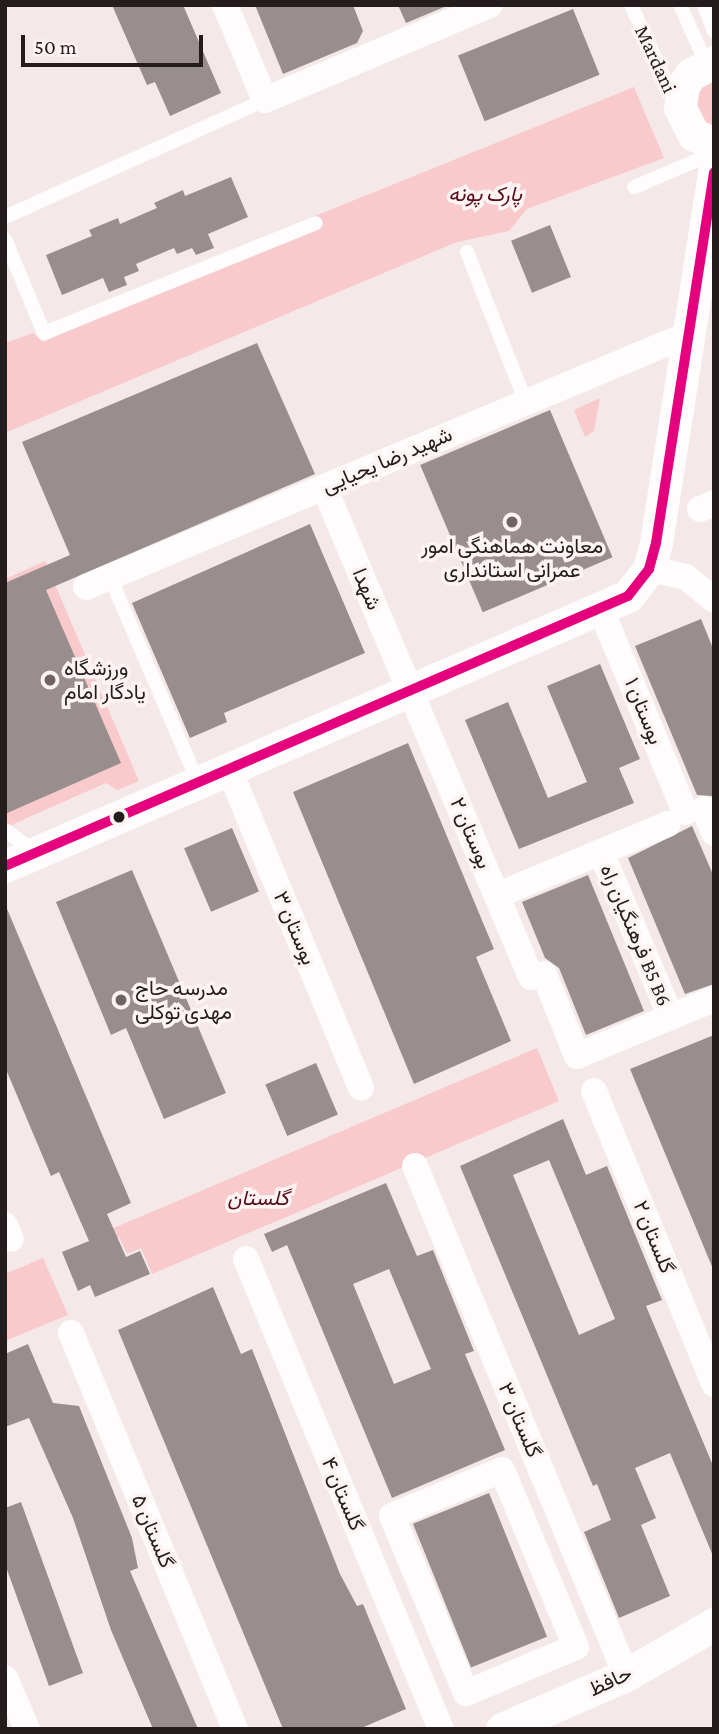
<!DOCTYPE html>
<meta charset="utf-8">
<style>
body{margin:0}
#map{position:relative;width:719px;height:1734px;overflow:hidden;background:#f5e8e8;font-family:"Crimson Pro",Vazirmatn,serif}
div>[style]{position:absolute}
.green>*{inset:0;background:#f9cacb}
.building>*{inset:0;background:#988e8e;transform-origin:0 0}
.service>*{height:14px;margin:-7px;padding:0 7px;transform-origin:7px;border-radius:7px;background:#fefcfc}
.minor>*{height:26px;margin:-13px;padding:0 13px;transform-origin:13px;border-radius:13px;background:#fefcfc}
.tertiary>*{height:33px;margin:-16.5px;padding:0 16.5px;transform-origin:16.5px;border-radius:16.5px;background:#fefcfc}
.bus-1>*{height:10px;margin:-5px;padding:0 5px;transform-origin:5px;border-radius:5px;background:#e5007d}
.dots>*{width:19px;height:19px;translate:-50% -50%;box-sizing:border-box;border:4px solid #fef4f4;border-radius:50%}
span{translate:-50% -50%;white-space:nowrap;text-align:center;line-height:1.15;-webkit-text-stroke:7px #fef4f4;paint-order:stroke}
.street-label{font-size:21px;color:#251d1d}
.park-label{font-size:21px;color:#570a19;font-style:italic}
.poi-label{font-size:21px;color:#251d1d}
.left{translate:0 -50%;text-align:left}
.frame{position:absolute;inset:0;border:7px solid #251d1d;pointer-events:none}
.scale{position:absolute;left:21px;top:35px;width:182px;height:32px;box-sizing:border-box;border:4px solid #251d1d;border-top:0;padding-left:9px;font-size:21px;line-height:24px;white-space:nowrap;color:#251d1d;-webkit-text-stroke:5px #fef4f4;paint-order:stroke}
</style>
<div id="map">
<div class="green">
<div style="clip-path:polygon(714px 76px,714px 130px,696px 118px,694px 92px)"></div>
<div style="clip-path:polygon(634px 87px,664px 158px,527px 209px,509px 231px,457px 242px,5px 433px,5px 343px,33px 333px,43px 342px,308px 228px,305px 220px)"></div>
<div style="clip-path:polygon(600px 398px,594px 431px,585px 437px,574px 410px)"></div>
<div style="clip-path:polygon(45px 561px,139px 781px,117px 790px,106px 783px,9px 826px,5px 839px,5px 579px)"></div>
<div style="clip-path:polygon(537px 1048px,559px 1101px,152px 1274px,141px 1248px,127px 1254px,119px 1237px,106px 1242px,102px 1233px)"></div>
<div style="clip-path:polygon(43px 1258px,68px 1315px,5px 1341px,5px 1274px)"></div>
</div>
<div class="building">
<div style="clip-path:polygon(112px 5px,183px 5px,221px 93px,170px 116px,155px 82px,147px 85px)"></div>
<div style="clip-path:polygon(255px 5px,353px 5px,363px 31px,357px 43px,283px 74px)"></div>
<div style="clip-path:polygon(398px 5px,449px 5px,406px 23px)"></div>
<div style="left:573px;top:9px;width:71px;height:124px;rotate:68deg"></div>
<div style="clip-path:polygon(231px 177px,248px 217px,208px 234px,214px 248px,196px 255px,192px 248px,177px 254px,174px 248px,136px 264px,139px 271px,124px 277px,127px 285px,109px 292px,103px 278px,62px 295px,46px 255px,92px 236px,89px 230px,118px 218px,120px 224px,157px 208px,154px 203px,183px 190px,185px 196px)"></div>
<div style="left:550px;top:225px;width:56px;height:42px;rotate:68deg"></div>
<div style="clip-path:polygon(257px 343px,315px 474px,46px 590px,121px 763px,5px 814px,5px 583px,70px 555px,22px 442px)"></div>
<div style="left:550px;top:410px;width:160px;height:141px;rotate:67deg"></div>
<div style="clip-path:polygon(310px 524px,365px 653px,224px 713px,227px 722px,190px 738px,132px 603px)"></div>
<div style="clip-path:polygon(701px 619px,714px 651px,712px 796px,697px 795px,635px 646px)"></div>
<div style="clip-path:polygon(600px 664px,640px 759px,619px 768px,634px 803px,519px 849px,465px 720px,508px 702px,548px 798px,587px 782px,547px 686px)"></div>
<div style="clip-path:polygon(408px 743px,494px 949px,476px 957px,511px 1041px,414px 1084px,293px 792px)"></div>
<div style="clip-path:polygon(692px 826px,714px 877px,714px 984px,685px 994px,628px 858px)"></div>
<div style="left:232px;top:828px;width:69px;height:52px;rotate:67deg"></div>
<div style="clip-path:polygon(132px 870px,226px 1093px,164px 1119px,126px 1028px,111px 1035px,56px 902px)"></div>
<div style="clip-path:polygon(588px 875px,644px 1011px,586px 1035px,559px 968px,545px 958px,522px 902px)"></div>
<div style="clip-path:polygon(5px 904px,131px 1203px,107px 1214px,126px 1257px,140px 1251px,150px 1274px,95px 1297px,90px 1285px,78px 1291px,62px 1252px,89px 1241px,59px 1172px,51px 1176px,5px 1067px)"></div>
<div style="clip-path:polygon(714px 1035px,714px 1269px,713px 1269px,630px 1069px)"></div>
<div style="left:316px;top:1063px;width:56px;height:55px;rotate:67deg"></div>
<div style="clip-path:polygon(evenodd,563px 1119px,586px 1175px,607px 1166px,662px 1300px,646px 1306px,714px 1468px,713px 1556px,670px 1453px,635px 1468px,656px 1518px,641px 1525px,670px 1596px,619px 1618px,584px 1532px,611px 1520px,597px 1484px,593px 1486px,460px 1166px,563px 1119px,549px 1160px,615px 1319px,579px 1335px,513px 1175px,549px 1160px)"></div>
<div style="clip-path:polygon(evenodd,386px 1183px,417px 1256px,433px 1250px,474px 1351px,465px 1354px,505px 1450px,392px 1498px,287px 1245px,272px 1252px,264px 1234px,386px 1183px,389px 1269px,431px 1369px,394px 1384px,353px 1284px,389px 1269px)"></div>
<div style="clip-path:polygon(213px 1287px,241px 1354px,252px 1349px,340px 1574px,357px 1606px,363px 1604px,406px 1709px,359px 1729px,283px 1729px,118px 1330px)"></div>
<div style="clip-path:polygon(28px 1344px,53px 1403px,79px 1406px,132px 1538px,138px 1568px,130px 1571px,198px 1729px,153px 1729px,111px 1630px,73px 1518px,29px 1418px,5px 1427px,5px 1354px)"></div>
<div style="left:489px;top:1493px;width:155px;height:82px;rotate:68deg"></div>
<div style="clip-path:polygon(21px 1502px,83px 1673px,49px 1686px,5px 1564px,5px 1508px)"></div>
</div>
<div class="service">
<div style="left:631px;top:5px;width:103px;rotate:65.4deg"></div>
<div style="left:680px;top:5px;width:66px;rotate:65.8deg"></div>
<div style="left:704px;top:5px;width:28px;rotate:69deg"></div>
<div style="left:634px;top:187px;width:69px;rotate:-22.9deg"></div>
<div style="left:698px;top:160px;width:20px;rotate:-37deg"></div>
<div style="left:5px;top:217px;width:285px;rotate:-24.2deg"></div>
<div style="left:5px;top:239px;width:102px;rotate:67.5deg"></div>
<div style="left:44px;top:333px;width:293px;rotate:-22deg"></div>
<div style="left:467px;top:252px;width:159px;rotate:68.6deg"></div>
<div style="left:110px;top:577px;width:223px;rotate:66.8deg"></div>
<div style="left:5px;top:830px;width:37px;rotate:36deg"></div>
</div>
<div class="minor">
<div style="left:225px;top:5px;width:103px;rotate:67.2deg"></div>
<div style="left:265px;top:100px;width:244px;rotate:-22.9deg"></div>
<div style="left:324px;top:487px;width:532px;rotate:67.1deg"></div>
<div style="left:700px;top:509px;width:15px;rotate:-23deg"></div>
<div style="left:649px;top:569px;width:38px;rotate:12deg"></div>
<div style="left:686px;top:577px;width:36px;rotate:39deg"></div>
<div style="left:86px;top:587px;width:654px;rotate:-22.76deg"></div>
<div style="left:601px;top:610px;width:219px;rotate:67.4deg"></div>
<div style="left:229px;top:769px;width:345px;rotate:67.5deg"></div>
<div style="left:704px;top:809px;width:26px;rotate:67deg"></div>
<div style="left:601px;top:852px;width:179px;rotate:67deg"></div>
<div style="left:510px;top:890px;width:171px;rotate:-22.7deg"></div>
<div style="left:544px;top:974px;width:88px;rotate:68.1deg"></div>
<div style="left:577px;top:1056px;width:148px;rotate:-22.6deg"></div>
<div style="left:594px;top:1091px;width:317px;rotate:67.7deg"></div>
<div style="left:415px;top:1166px;width:551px;rotate:67.48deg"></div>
<div style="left:5px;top:1225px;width:15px;rotate:67deg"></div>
<div style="left:246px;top:1259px;width:509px;rotate:67.47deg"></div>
<div style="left:71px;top:1333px;width:429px;rotate:67.5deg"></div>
<div style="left:502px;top:1470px;width:192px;rotate:67.3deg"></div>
<div style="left:576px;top:1647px;width:119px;rotate:157.3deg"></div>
<div style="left:466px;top:1693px;width:192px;rotate:-112.7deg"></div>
<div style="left:392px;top:1516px;width:119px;rotate:-22.7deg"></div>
<div style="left:5px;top:1678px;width:56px;rotate:66.7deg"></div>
</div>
<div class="tertiary">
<div style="left:714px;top:62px;width:27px;rotate:152deg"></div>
<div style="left:690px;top:75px;width:13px;rotate:122deg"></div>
<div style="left:683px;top:86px;width:22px;rotate:98deg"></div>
<div style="left:680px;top:108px;width:30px;rotate:63deg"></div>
<div style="left:694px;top:135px;width:22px;rotate:22deg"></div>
<div style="left:5px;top:866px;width:679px;rotate:-23.43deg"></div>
<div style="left:628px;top:596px;width:34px;rotate:-52deg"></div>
<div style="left:649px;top:569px;width:27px;rotate:-75deg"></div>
<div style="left:656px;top:543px;width:375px;rotate:-81.1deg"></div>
<div style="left:502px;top:1729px;width:135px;rotate:-23.5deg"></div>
<div style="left:626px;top:1675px;width:102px;rotate:-30.1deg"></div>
</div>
<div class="bus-1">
<div style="left:5px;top:866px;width:679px;rotate:-23.43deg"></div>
<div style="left:628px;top:596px;width:34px;rotate:-52deg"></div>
<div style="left:649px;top:569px;width:27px;rotate:-75deg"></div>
<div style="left:656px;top:543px;width:375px;rotate:-81.1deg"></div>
</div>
<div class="dots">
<div style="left:512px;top:522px;background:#6e6464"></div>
<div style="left:50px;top:680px;background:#6e6464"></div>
<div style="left:119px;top:817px;background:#251d1d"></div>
<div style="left:121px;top:1000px;background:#6e6464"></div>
</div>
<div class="street-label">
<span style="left:656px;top:59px;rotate:65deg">Mardani</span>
<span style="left:387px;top:460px;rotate:-23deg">شهید رضا یحیایی</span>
<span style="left:367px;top:589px;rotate:67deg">شهدا</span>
<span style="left:644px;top:711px;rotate:68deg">بوستان ۱</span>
<span style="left:471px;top:833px;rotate:67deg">بوستان ۲</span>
<span style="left:295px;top:928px;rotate:67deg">بوستان ۳</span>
<span style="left:636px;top:935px;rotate:67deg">فرهنگیان راه B5 B6</span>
<span style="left:654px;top:1237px;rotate:68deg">گلستان ۲</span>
<span style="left:520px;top:1420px;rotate:67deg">گلستان ۳</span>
<span style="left:343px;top:1494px;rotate:67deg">گلستان ۴</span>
<span style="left:153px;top:1531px;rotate:67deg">گلستان ۵</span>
<span style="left:610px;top:1681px;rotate:-25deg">حافظ</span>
</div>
<div class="park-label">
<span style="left:485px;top:194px">پارک پونه</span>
<span style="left:258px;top:1198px">گلستان</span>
</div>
<div class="poi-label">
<span style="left:512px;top:558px">معاونت هماهنگی امور<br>عمرانی استانداری</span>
<span class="left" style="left:64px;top:680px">ورزشگاه<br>یادگار امام</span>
<span class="left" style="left:135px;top:1000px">مدرسه حاج<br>مهدی توکلی</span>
</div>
<div class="frame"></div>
<div class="scale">50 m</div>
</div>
